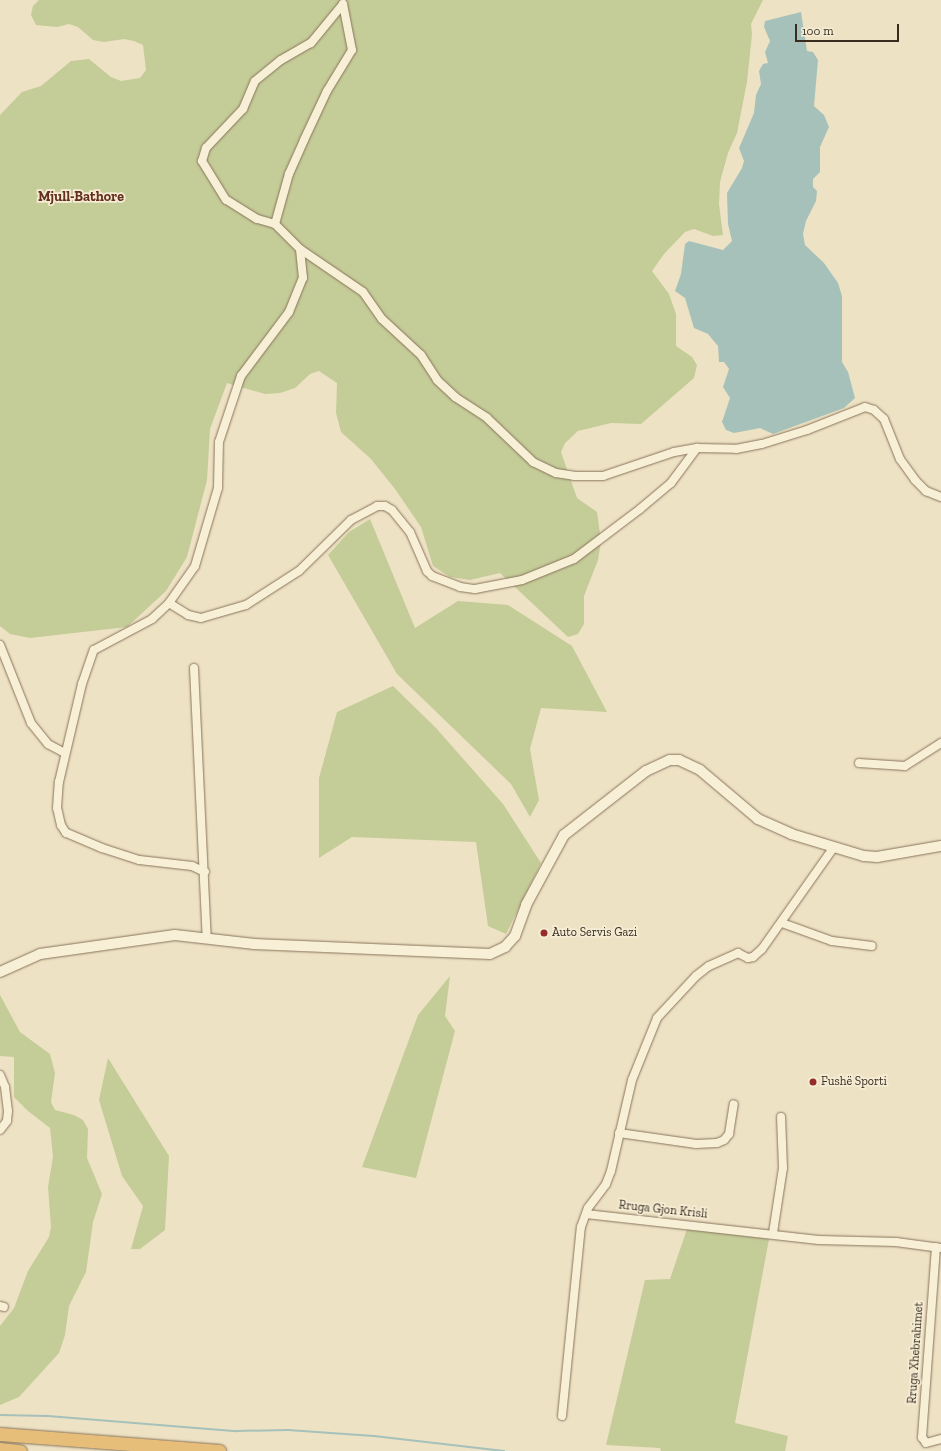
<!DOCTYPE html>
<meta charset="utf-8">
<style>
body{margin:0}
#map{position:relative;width:941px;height:1451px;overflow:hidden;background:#eee2c4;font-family:"Zilla Slab",serif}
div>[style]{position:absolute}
.green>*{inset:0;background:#c4cc98}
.water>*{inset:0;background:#a6c1b9}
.stream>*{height:2px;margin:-1px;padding:0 1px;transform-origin:1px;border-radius:1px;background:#a6c1b9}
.roads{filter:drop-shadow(0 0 1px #88745b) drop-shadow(0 0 1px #88745b)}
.minor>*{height:8px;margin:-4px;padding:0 4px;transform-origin:4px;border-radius:4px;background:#f8efd7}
.tertiary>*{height:10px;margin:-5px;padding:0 5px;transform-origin:5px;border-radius:5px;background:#f8efd7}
.trunk>*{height:13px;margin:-6.5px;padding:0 6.5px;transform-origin:6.5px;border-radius:6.5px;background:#e6be7a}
.dots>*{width:11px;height:11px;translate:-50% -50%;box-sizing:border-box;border:2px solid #f5ecd4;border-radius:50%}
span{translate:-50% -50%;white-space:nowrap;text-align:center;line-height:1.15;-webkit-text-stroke:3.5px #f5ecd4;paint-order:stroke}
.poi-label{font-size:12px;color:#382c1f}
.left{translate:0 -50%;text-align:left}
.street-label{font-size:12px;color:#382c1f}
.quarter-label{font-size:14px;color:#642f1e;font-weight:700}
.scale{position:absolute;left:795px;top:24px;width:104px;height:18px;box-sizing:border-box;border:2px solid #382c1f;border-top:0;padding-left:5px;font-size:12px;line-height:14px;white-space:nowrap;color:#382c1f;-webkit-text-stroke:3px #f5ecd4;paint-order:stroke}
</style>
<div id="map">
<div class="green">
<div style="clip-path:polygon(39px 0,763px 0,751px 24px,752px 34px,747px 82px,737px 133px,728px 153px,720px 182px,719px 204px,723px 235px,713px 236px,694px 229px,685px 232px,664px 254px,652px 271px,669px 294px,676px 314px,676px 346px,692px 357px,697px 365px,694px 378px,641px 424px,611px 423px,578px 431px,565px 443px,561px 452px,577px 498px,597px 512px,601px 541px,598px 560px,584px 596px,584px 624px,578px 634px,568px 637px,500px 573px,470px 580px,450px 577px,433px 566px,421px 527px,395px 489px,371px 459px,341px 432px,336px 413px,337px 383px,319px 371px,310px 374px,295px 388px,280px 393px,265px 394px,227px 383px,210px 429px,207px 480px,187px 557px,166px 591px,127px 627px,30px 638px,10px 634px,0 626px,0 115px,22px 92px,41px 86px,71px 61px,89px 59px,111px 77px,121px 81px,140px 78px,146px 70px,143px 45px,134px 41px,124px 39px,104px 42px,93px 40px,78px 27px,69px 24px,57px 27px,36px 25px,31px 15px,33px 6px)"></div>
<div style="clip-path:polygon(370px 519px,415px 628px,458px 601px,508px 605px,572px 646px,607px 712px,541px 708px,530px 749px,539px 800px,530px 817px,511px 784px,397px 674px,328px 555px,349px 532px)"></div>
<div style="clip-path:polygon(393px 686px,436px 728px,503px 804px,541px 863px,506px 934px,488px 926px,476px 842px,352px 837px,319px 858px,319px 778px,337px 712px)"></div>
<div style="clip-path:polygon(450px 976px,445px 1016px,455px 1031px,416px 1178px,362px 1167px,418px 1015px)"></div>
<div style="clip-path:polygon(0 995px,20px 1032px,50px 1054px,55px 1073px,51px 1102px,55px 1110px,74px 1115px,83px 1120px,88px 1129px,87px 1158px,102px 1194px,93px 1222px,86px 1272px,69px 1306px,65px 1335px,59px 1353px,19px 1397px,0 1405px,0 1326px,14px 1308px,28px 1271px,49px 1237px,51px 1227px,48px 1187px,53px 1157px,50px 1128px,28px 1111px,14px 1097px,14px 1057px,0 1056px)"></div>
<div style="clip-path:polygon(108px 1058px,169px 1156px,165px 1230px,140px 1249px,131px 1249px,143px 1206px,122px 1176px,99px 1100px)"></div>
<div style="clip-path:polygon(687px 1229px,769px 1239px,735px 1423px,788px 1436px,785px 1451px,661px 1451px,660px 1448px,606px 1445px,645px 1280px,670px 1279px)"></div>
</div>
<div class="water">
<div style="clip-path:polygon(801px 12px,807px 51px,813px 52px,818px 60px,814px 106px,824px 115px,829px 127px,820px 147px,820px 172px,813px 179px,813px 187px,817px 191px,816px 201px,806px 221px,803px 234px,805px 245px,824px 263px,838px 283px,842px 296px,842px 362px,848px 372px,855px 398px,844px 408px,773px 434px,760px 428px,734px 433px,726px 430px,722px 422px,730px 398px,723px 387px,729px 369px,724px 362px,719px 362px,718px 346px,708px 334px,694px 328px,685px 298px,675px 291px,681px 274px,685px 244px,689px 241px,723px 250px,732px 241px,728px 224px,727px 193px,742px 168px,744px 161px,739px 148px,754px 113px,756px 95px,761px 84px,759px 71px,763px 64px,768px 63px,765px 52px,770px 41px,764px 27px,765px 21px)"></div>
</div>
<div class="stream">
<div style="left:0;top:1415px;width:48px;rotate:1.2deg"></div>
<div style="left:48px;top:1416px;width:189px;rotate:4.6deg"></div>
<div style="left:236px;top:1431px;width:52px;rotate:-1.1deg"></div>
<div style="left:288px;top:1430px;width:86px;rotate:4deg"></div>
<div style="left:374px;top:1436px;width:131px;rotate:6.6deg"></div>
</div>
<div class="roads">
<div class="minor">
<div style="left:275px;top:224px;width:52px;rotate:-74.4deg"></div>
<div style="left:289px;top:174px;width:37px;rotate:-66deg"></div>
<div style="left:304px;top:140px;width:54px;rotate:-64.9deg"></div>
<div style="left:327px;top:91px;width:48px;rotate:-58.6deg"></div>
<div style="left:352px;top:50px;width:47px;rotate:-101.1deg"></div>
<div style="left:300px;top:249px;width:76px;rotate:34.3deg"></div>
<div style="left:363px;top:292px;width:33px;rotate:55deg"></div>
<div style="left:382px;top:319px;width:53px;rotate:42.7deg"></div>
<div style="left:421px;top:355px;width:30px;rotate:57deg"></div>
<div style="left:437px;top:380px;width:25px;rotate:43deg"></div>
<div style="left:455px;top:397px;width:38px;rotate:33deg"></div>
<div style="left:487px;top:418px;width:64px;rotate:43.7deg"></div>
<div style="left:533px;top:462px;width:25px;rotate:26deg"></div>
<div style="left:556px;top:473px;width:18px;rotate:9deg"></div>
<div style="left:574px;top:476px;width:29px"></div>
<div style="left:603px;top:476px;width:75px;rotate:-18.7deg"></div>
<div style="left:674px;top:452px;width:23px;rotate:-10deg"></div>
<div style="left:697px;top:448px;width:39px;rotate:1deg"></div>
<div style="left:736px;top:449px;width:26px;rotate:-11deg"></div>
<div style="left:762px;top:444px;width:47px;rotate:-17.3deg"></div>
<div style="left:807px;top:430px;width:62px;rotate:-21.6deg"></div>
<div style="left:865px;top:407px;width:9px;rotate:18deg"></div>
<div style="left:874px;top:410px;width:13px;rotate:42deg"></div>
<div style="left:884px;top:419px;width:43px;rotate:68.2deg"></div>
<div style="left:900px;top:459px;width:26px;rotate:54deg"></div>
<div style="left:915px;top:480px;width:16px;rotate:45deg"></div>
<div style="left:926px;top:491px;width:16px;rotate:22deg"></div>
<div style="left:169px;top:603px;width:22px;rotate:32deg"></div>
<div style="left:188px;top:615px;width:13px;rotate:13deg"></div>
<div style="left:201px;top:618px;width:47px;rotate:-16.1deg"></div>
<div style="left:246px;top:605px;width:63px;rotate:-32.7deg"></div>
<div style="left:299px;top:571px;width:73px;rotate:-44.4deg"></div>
<div style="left:351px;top:520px;width:30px;rotate:-28deg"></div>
<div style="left:377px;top:506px;width:8px"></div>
<div style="left:385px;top:506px;width:8px;rotate:30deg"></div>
<div style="left:392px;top:510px;width:28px;rotate:51deg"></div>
<div style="left:410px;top:532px;width:43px;rotate:66.4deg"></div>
<div style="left:427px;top:571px;width:7px;rotate:45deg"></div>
<div style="left:432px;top:576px;width:30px;rotate:21deg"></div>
<div style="left:460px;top:587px;width:15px;rotate:8deg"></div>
<div style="left:475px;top:589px;width:48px;rotate:-10.8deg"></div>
<div style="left:522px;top:580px;width:56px;rotate:-22deg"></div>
<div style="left:574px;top:559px;width:83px;rotate:-37.1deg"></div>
<div style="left:640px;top:509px;width:40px;rotate:-40deg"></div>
<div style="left:671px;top:483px;width:44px;rotate:-53.4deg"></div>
<div style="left:0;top:645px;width:84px;rotate:68.3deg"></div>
<div style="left:31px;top:723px;width:27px;rotate:51deg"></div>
<div style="left:48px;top:744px;width:19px;rotate:28deg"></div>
<div style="left:194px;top:668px;width:271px;rotate:87.3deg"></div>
<div style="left:859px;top:763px;width:46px;rotate:3.7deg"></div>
<div style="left:905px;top:766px;width:43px;rotate:-32.6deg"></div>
<div style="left:205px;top:872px;width:14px;rotate:-155deg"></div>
<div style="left:192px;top:866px;width:53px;rotate:-173.5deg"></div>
<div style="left:139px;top:860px;width:39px;rotate:-162deg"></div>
<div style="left:102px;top:848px;width:39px;rotate:-157deg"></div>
<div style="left:66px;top:833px;width:9px;rotate:-122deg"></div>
<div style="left:61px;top:825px;width:17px;rotate:-103deg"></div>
<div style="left:57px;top:808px;width:26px;rotate:-86deg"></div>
<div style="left:59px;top:782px;width:101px;rotate:-76.8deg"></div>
<div style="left:82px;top:684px;width:36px;rotate:-71deg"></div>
<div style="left:94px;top:650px;width:66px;rotate:-28.1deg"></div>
<div style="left:152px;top:619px;width:23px;rotate:-43deg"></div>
<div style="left:169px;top:603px;width:45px;rotate:-54.9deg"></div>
<div style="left:195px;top:566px;width:81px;rotate:-73.6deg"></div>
<div style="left:218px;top:488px;width:46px;rotate:-88.8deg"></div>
<div style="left:219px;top:442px;width:70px;rotate:-71.6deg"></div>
<div style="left:241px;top:376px;width:80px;rotate:-53.1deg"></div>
<div style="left:289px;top:312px;width:37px;rotate:-68deg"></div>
<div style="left:303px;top:278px;width:29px;rotate:-96deg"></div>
<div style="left:300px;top:249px;width:35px;rotate:-135deg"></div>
<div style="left:275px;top:224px;width:19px;rotate:-164deg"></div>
<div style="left:257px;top:219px;width:36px;rotate:-148deg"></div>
<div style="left:226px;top:200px;width:46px;rotate:-121.6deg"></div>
<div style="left:202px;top:161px;width:14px;rotate:-73deg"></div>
<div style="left:206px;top:148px;width:54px;rotate:-46.5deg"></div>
<div style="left:243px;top:109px;width:30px;rotate:-67deg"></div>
<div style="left:255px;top:81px;width:33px;rotate:-39deg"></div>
<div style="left:281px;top:60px;width:34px;rotate:-30deg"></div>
<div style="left:311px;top:43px;width:50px;rotate:-50.6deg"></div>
<div style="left:782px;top:923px;width:53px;rotate:19.8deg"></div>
<div style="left:832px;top:941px;width:40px;rotate:7.1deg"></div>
<div style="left:0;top:1075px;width:13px;rotate:67deg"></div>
<div style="left:5px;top:1087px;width:24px;rotate:83deg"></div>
<div style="left:8px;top:1111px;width:10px;rotate:96deg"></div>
<div style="left:7px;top:1121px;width:11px;rotate:128deg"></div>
<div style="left:619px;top:1133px;width:78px;rotate:8.1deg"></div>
<div style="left:696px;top:1144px;width:21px;rotate:-3deg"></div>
<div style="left:717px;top:1143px;width:8px;rotate:-23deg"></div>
<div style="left:724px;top:1140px;width:8px;rotate:-50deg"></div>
<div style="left:729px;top:1134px;width:30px;rotate:-81deg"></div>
<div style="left:586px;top:1214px;width:234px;rotate:6.4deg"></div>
<div style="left:819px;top:1240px;width:77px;rotate:1.5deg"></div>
<div style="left:896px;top:1242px;width:45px;rotate:7.6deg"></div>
<div style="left:773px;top:1233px;width:66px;rotate:-81.3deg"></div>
<div style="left:783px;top:1168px;width:51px;rotate:-92.2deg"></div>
<div style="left:936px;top:1247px;width:191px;rotate:94.2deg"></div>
<div style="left:922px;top:1437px;width:7px;rotate:56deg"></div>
<div style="left:926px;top:1443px;width:16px;rotate:-15deg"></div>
<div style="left:0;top:1306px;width:4px;rotate:14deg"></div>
<div style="left:562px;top:1416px;width:190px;rotate:-84.3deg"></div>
<div style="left:581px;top:1227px;width:20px;rotate:-70deg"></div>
<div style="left:588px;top:1208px;width:30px;rotate:-53deg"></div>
<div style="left:606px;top:1184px;width:14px;rotate:-69deg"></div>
<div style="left:611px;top:1171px;width:93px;rotate:-77deg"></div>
<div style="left:632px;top:1080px;width:67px;rotate:-68deg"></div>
<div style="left:657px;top:1018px;width:57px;rotate:-47.1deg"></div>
<div style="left:696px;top:976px;width:16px;rotate:-38deg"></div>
<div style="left:709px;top:966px;width:32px;rotate:-24deg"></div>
<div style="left:738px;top:953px;width:11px;rotate:27deg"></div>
<div style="left:748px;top:958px;width:5px;rotate:-11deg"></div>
<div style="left:753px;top:957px;width:12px;rotate:-42deg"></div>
<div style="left:762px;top:949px;width:125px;rotate:-54.8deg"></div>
</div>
<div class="tertiary">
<div style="left:0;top:972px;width:44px;rotate:-24.2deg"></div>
<div style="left:40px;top:954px;width:136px;rotate:-8deg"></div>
<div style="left:175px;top:935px;width:80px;rotate:6.5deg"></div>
<div style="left:254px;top:944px;width:236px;rotate:2.4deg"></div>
<div style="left:490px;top:954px;width:17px;rotate:-25deg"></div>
<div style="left:505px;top:947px;width:15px;rotate:-48deg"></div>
<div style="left:515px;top:936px;width:33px;rotate:-70deg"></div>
<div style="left:526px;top:905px;width:80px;rotate:-61.5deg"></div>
<div style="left:564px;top:835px;width:104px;rotate:-38deg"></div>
<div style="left:646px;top:771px;width:26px;rotate:-25deg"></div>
<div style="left:670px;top:760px;width:9px"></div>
<div style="left:679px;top:760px;width:23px;rotate:25deg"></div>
<div style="left:700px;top:770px;width:76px;rotate:40.2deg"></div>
<div style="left:758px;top:819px;width:36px;rotate:24deg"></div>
<div style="left:791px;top:834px;width:76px;rotate:16.8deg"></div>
<div style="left:864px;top:856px;width:13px;rotate:4deg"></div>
<div style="left:877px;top:857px;width:65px;rotate:-9.8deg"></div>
</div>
<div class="trunk">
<div style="left:0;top:1434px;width:220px;rotate:4.4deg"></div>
<div style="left:0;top:1449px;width:20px;rotate:6deg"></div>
</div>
</div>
<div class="dots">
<div style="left:544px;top:933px;background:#962d2b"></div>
<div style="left:813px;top:1082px;background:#962d2b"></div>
</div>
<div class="poi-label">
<span class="left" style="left:552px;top:933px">Auto Servis Gazi</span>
<span class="left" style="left:821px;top:1082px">Fushë Sporti</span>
</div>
<div class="street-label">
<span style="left:663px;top:1210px;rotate:6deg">Rruga Gjon Krisli</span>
<span style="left:916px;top:1353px;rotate:-86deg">Rruga Xhebrahimet</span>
</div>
<div class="quarter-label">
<span style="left:81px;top:197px">Mjull-Bathore</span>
</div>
<div class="scale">100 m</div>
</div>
